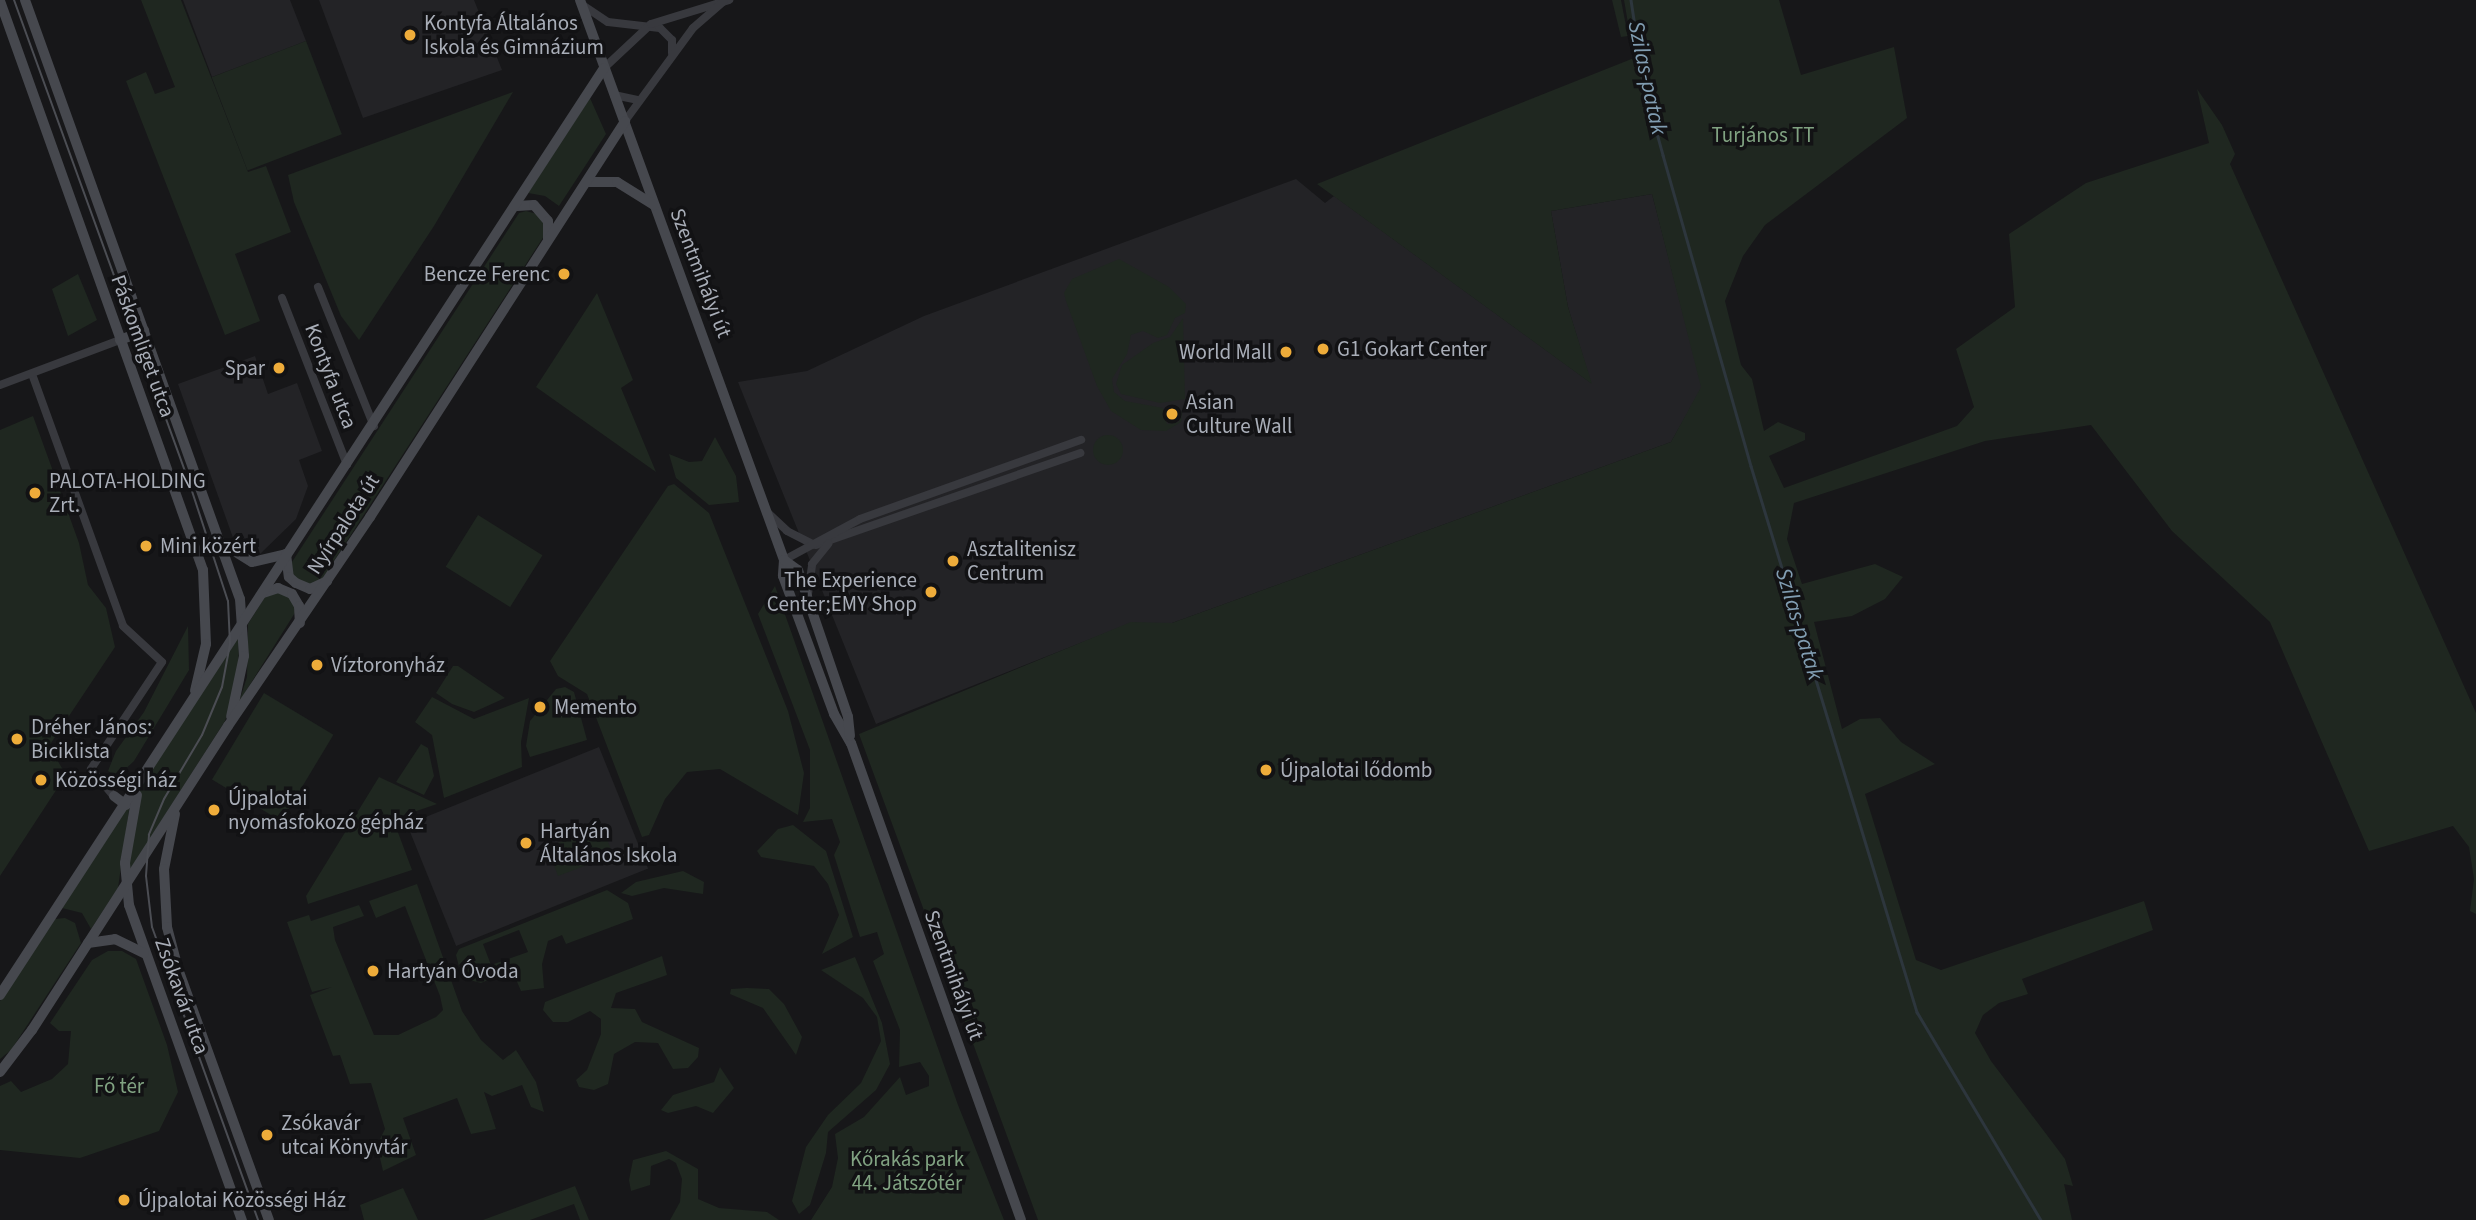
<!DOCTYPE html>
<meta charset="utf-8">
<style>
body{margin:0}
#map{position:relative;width:2476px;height:1220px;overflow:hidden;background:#171719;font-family:"Source Sans 3",sans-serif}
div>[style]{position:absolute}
.built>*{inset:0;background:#232326;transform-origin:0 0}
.green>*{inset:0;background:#1f2720;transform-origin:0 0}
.round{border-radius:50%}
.stream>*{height:2.5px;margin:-1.25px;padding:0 1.25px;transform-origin:1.25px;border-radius:1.25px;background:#2d363d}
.street>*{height:8px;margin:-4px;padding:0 4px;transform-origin:4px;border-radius:4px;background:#38393e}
.secondary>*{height:10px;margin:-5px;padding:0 5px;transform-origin:5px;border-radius:5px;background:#46484e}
.tram>*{height:2px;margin:-1px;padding:0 1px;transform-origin:1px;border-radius:1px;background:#4b4d53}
.dots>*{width:19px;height:19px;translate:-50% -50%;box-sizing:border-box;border:4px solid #121214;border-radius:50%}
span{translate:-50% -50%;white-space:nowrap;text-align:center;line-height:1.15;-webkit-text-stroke:7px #121214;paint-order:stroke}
.poi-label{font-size:21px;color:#a9aeb8}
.left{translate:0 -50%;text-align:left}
.right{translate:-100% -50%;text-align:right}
.park-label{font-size:21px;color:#81a382}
.street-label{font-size:21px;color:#a9aeb8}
.water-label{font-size:23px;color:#819db2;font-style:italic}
</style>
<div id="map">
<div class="built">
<div style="clip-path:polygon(183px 0,290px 0,306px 41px,212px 77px)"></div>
<div style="clip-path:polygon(319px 0,474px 0,502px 70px,363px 118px)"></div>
<div style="clip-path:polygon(1296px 179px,1325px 203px,1334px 196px,1591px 383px,1568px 307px,1551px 211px,1652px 194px,1702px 387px,1671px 442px,1172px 623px,1131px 623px,876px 724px,738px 382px,807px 371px,924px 316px)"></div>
<div style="clip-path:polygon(255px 356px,268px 394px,297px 383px,322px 451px,299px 460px,308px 486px,296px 519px,258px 556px,236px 546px,178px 384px)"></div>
<div style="left:599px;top:747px;width:131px;height:207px;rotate:68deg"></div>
</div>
<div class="green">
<div style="clip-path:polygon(141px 0,181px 0,248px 172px,266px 166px,291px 232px,235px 254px,260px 321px,225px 335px,126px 81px,146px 72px,155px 94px,175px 87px)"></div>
<div style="clip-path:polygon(1612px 0,1621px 0,1628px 36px,1621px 37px)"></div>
<div style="clip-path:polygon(1624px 0,1779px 0,1801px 75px,1894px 47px,1907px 118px,1765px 225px,1743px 256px,1725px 301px,1741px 365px,1752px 379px,1764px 431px,1778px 422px,1805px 433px,1805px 440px,1769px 456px,1784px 488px,1957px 426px,1974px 407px,1956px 349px,2015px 307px,2009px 234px,2086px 183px,2209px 143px,2197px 89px,2222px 125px,2235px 154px,2230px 164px,2476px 713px,2476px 914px,2470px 911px,2474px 879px,2469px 847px,2453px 826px,2369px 851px,2270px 622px,2172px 531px,2091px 425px,1985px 441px,1794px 503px,1787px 539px,1802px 584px,1875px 564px,1903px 577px,1885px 599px,1852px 616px,1814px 622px,1842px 729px,1860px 719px,1880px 718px,1901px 742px,1935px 764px,1865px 794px,1916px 960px,1941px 970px,2144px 901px,2153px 930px,2022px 979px,2028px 994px,1999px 1003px,1983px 1015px,1975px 1033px,1991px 1061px,2065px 1159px,2073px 1186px,2064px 1184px,2072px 1220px,1038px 1220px,859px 734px,1131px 622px,1172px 623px,1671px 442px,1701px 387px,1652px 194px,1551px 211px,1568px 307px,1592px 384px,1317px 184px,1634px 58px)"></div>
<div style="left:306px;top:41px;width:100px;height:101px;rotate:69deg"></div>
<div style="clip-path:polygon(513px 92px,434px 226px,359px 340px,341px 316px,294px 202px,288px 175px)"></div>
<div style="clip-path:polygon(590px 98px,606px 134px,559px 206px,545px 196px,528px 193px)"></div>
<div style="clip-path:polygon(526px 211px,537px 214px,547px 225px,546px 233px,323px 578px,313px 585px,295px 580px,290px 565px,519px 213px)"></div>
<div style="clip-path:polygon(1119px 259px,1169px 287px,1186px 304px,1185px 313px,1175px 318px,1167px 335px,1158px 338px,1143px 331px,1131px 335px,1127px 354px,1112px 379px,1114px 392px,1125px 401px,1163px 408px,1167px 424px,1179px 422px,1183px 406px,1181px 422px,1166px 431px,1141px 430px,1111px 411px,1097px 386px,1066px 301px,1064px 293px,1072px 279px)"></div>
<div style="clip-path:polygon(78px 274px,97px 320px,68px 336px,52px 289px)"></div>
<div style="clip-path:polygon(597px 293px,633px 380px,621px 388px,656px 472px,536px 387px)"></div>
<div style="clip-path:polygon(1183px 318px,1185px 399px,1160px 403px,1121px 394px,1116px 384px,1122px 365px,1153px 343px,1170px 337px)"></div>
<div style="clip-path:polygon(33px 416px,79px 543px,88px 585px,106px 608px,115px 647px,49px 746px,66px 775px,0 876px,0 430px)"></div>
<div class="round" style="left:1093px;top:435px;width:30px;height:30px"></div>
<div style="clip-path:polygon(715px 437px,736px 476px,739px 502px,709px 505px,676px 478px,669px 454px,689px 462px,702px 461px)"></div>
<div style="clip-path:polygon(674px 484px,709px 513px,788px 711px,804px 773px,798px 815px,720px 769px,687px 772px,665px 799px,649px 835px,642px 837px,587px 694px,558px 676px,550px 661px,668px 486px)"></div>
<div style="left:478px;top:515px;width:76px;height:61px;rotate:32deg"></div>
<div style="clip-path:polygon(775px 586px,958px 1105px,1004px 1220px,811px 1220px,832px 1187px,838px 1158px,835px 1134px,864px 1117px,900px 1077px,906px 1095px,929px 1086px,929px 1076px,920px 1062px,899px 1067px,900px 1030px,873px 961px,884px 954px,877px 932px,860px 937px,834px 855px,840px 842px,832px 819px,803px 822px,810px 808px,810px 750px,758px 614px)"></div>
<div style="clip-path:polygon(284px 591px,298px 608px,239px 702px,247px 677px,248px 624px,268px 592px)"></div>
<div style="clip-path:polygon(188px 626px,189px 670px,134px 761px,117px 777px,108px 771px,116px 751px,144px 712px)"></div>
<div style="clip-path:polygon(239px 636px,238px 679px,225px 721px,128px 873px,139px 788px)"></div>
<div style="clip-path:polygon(453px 666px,458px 666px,505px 698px,474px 712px,452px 704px,436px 693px)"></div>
<div style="clip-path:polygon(565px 687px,574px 692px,587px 740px,530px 757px,526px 746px,530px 721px,556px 689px)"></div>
<div style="left:264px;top:693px;width:81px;height:101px;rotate:31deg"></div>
<div style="clip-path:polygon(432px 697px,474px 719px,529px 698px,521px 742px,522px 767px,444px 798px,432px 735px,415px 722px)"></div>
<div style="clip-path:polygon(421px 744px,428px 748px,434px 776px,424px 795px,396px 782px)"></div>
<div style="clip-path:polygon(379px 777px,437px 804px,393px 819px,412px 870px,308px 904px,306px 896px)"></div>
<div style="clip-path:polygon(130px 803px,118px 888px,91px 929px,82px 913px,62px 908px)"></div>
<div style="clip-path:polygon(793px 825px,826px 851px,853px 937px,822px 954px,839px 915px,828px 884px,814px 866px,761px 857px,757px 851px,778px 829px)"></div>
<div style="left:602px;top:826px;width:31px;height:59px;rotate:69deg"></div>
<div style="clip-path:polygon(683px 871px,704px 882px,703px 894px,664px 888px,632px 896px,621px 893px,636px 882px)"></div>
<div style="clip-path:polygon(417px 884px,462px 1011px,481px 1040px,503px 1060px,516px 1050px,536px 1082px,544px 1112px,531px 1107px,522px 1085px,492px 1096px,484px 1092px,496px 1129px,471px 1134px,457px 1098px,403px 1118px,416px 1155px,383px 1171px,377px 1145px,385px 1129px,371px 1083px,350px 1084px,340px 1055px,333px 1056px,310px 995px,332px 987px,312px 992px,287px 922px,309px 915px,311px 921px,359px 905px,364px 916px,333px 927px,335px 940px,374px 1035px,398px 1035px,436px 1017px,443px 1010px,440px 996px,405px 906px,376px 918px,369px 901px)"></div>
<div style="clip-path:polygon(evenodd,607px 890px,628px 903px,633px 919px,566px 944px,562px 935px,548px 941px,542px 964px,544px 988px,521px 991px,512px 970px,481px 983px,462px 978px,456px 955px,459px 949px,607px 890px,519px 930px,528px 952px,491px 965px,483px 944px,519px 930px)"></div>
<div style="clip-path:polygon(65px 918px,75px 923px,81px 943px,11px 1050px,0 1059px,0 1001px,55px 919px)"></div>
<div style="clip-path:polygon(108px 951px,122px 951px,136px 959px,167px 1045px,178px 1092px,159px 1131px,80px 1158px,0 1150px,0 1086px,11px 1081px,21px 1092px,52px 1079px,68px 1064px,71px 1031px,59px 1031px,50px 1023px,92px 960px)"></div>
<div style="clip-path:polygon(662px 956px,667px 975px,616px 993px,611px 1008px,635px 1009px,642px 1022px,699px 1048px,698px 1057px,688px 1068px,673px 1069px,658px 1043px,635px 1042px,614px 1054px,608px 1084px,594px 1090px,579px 1087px,576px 1080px,587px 1070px,601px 1034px,601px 1019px,590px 1011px,568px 1022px,553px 1022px,543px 1010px,545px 1002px)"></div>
<div style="clip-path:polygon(855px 957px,882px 1023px,890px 1064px,876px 1090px,828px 1132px,826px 1153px,810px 1205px,799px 1214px,792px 1201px,806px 1147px,828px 1115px,861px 1083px,881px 1041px,877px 1017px,863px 998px,821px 970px)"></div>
<div style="clip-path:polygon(747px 988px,769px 989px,784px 1004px,802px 1037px,796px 1055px,763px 1008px,730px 994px,731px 989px)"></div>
<div style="clip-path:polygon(720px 1067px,734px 1088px,713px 1113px,696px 1106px,668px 1113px,661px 1110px,673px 1095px,714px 1082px)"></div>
<div style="clip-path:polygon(666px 1151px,698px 1169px,698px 1199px,719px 1208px,767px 1212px,779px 1220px,670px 1220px,680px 1202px,682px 1179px,676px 1163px,669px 1159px,651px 1166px,650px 1185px,631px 1191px,629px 1180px,633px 1160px)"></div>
<div style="clip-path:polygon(575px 1186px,589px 1220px,580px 1220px,574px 1204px,530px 1220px,483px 1220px)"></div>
<div style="clip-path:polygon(403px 1188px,418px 1220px,364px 1220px,360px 1205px)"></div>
</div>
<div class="stream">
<div style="left:1631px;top:0;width:87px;rotate:81.4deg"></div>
<div style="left:1644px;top:86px;width:72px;rotate:74.6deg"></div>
<div style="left:1663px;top:155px;width:323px;rotate:74.2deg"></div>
<div style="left:1751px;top:466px;width:571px;rotate:73.09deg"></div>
<div style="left:1917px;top:1012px;width:242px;rotate:59.2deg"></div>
</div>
<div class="street">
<div style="left:581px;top:4px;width:32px;rotate:34deg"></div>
<div style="left:608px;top:22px;width:52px;rotate:6.6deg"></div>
<div style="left:660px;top:28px;width:17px;rotate:45deg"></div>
<div style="left:672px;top:40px;width:13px;rotate:90deg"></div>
<div style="left:604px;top:68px;width:64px;rotate:-43.1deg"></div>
<div style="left:651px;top:24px;width:82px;rotate:-17.1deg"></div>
<div style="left:614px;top:95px;width:25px;rotate:12deg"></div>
<div style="left:625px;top:121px;width:115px;rotate:-53.8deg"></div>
<div style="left:693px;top:28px;width:40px;rotate:-41deg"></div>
<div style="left:318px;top:287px;width:150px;rotate:68.1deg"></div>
<div style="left:282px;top:298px;width:179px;rotate:68.7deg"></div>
<div style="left:32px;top:374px;width:268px;rotate:70.1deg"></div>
<div style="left:123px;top:626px;width:53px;rotate:42.7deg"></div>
<div style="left:162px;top:662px;width:128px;rotate:123.6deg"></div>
<div style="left:91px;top:769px;width:35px;rotate:50deg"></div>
<div style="left:0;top:385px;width:128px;rotate:-20.6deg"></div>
<div style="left:768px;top:513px;width:26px;rotate:43deg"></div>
<div style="left:787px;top:531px;width:30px;rotate:27deg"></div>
<div style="left:816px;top:545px;width:280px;rotate:-19.2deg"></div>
<div style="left:784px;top:560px;width:86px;rotate:-28.3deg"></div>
<div style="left:860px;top:519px;width:235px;rotate:-19.7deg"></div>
<div style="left:808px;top:594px;width:30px;rotate:-82deg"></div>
<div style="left:812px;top:564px;width:26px;rotate:-51deg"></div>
</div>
<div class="secondary">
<div style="left:25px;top:0;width:636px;rotate:70.26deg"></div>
<div style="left:240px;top:599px;width:57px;rotate:86deg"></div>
<div style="left:244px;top:656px;width:62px;rotate:102deg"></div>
<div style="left:580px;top:0;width:596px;rotate:69.98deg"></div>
<div style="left:784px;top:560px;width:16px;rotate:94deg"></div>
<div style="left:783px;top:576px;width:147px;rotate:69.7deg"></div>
<div style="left:834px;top:714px;width:34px;rotate:60deg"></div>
<div style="left:851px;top:743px;width:506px;rotate:70.38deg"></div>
<div style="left:0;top:1px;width:604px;rotate:70.37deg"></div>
<div style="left:203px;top:570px;width:74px;rotate:87.7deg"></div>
<div style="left:206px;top:644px;width:48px;rotate:103.2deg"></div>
<div style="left:587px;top:182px;width:30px"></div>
<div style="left:617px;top:182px;width:44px;rotate:31.9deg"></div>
<div style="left:517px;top:206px;width:17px;rotate:-3deg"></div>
<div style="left:534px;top:205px;width:21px;rotate:49deg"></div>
<div style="left:548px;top:221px;width:18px;rotate:90deg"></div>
<div style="left:120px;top:340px;width:26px;rotate:-21deg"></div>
<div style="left:223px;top:544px;width:34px;rotate:32deg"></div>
<div style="left:252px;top:562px;width:35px;rotate:-13deg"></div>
<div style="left:286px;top:554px;width:23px;rotate:83deg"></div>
<div style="left:289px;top:577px;width:9px;rotate:41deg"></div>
<div style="left:296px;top:583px;width:15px;rotate:23deg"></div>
<div style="left:310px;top:589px;width:19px;rotate:-25deg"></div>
<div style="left:784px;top:560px;width:17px;rotate:36deg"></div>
<div style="left:798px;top:570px;width:155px;rotate:71.2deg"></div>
<div style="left:848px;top:717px;width:19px;rotate:84deg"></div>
<div style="left:263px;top:593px;width:16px;rotate:-18deg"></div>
<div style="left:278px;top:588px;width:15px;rotate:23deg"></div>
<div style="left:292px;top:594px;width:14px;rotate:60deg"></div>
<div style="left:299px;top:606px;width:17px;rotate:87deg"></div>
<div style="left:137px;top:795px;width:69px;rotate:100deg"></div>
<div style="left:125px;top:863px;width:42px;rotate:84.6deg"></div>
<div style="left:129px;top:905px;width:335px;rotate:70.3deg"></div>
<div style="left:114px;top:796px;width:15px;rotate:37deg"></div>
<div style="left:175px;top:814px;width:56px;rotate:101.3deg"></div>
<div style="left:164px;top:869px;width:58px;rotate:87deg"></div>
<div style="left:167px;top:927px;width:43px;rotate:75.3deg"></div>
<div style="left:178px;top:969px;width:267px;rotate:70.1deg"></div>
<div style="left:88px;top:943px;width:27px;rotate:-8deg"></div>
<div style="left:115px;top:939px;width:32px;rotate:26deg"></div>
<div style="left:0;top:995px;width:1106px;rotate:-56.91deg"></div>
<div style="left:0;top:1072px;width:53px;rotate:-52.7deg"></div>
<div style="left:32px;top:1030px;width:362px;rotate:-57.2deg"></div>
<div style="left:228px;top:726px;width:253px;rotate:-55.8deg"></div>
<div style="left:370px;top:517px;width:471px;rotate:-57.2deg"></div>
</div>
<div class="tram">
<div style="left:14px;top:0;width:516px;rotate:70.05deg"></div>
<div style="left:190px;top:485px;width:122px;rotate:71.9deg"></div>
<div style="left:228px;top:601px;width:43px;rotate:87.3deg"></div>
<div style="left:230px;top:644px;width:44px;rotate:100.5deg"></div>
<div style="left:222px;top:687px;width:52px;rotate:112.6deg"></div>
<div style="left:202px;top:735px;width:74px;rotate:120.7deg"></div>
<div style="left:164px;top:799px;width:39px;rotate:113deg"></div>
<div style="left:149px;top:835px;width:41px;rotate:94.2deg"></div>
<div style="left:146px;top:876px;width:51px;rotate:83.3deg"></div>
<div style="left:152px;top:927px;width:312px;rotate:70.1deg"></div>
</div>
<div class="dots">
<div style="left:410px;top:35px;background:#eeac3a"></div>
<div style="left:564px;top:274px;background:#eeac3a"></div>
<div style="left:1323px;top:349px;background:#eeac3a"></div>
<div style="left:1286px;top:352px;background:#eeac3a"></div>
<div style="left:279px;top:368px;background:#eeac3a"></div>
<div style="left:1172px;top:414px;background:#eeac3a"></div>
<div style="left:35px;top:493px;background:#eeac3a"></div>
<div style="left:146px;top:546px;background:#eeac3a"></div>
<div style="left:953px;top:561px;background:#eeac3a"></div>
<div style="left:931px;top:592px;background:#eeac3a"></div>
<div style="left:317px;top:665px;background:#eeac3a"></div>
<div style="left:540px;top:707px;background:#eeac3a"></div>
<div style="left:17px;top:739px;background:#eeac3a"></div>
<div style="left:1266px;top:770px;background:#eeac3a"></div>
<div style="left:41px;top:780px;background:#eeac3a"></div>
<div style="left:214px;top:810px;background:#eeac3a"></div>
<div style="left:526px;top:843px;background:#eeac3a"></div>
<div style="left:373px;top:971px;background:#eeac3a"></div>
<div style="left:267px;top:1135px;background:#eeac3a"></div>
<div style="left:124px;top:1200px;background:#eeac3a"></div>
</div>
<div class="poi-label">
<span class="left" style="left:424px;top:35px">Kontyfa Általános<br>Iskola és Gimnázium</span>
<span class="right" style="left:550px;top:274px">Bencze Ferenc</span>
<span class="left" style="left:1337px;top:349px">G1 Gokart Center</span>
<span class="right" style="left:1272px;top:352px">World Mall</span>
<span class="right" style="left:265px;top:368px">Spar</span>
<span class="left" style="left:1186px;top:414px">Asian<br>Culture Wall</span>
<span class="left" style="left:49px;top:493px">PALOTA-HOLDING<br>Zrt.</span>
<span class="left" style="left:160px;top:546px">Mini közért</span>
<span class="left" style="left:967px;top:561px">Asztalitenisz<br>Centrum</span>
<span class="right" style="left:917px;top:592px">The Experience<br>Center;EMY Shop</span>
<span class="left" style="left:331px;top:665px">Víztoronyház</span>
<span class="left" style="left:554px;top:707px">Memento</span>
<span class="left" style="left:31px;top:739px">Dréher János:<br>Biciklista</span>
<span class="left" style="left:1280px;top:770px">Újpalotai lődomb</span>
<span class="left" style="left:55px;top:780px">Közösségi ház</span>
<span class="left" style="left:228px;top:810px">Újpalotai<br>nyomásfokozó gépház</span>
<span class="left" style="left:540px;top:843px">Hartyán<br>Általános Iskola</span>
<span class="left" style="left:387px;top:971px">Hartyán Óvoda</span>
<span class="left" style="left:281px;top:1135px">Zsókavár<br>utcai Könyvtár</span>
<span class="left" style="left:138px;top:1200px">Újpalotai Közösségi Ház</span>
</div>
<div class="park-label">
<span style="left:1763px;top:135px">Turjános TT</span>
<span style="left:119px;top:1086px">Fő tér</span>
<span style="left:907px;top:1171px">Kőrakás park<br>44. Játszótér</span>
</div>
<div class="street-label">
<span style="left:701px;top:273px;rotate:69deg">Szentmihályi út</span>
<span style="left:143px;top:346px;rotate:70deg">Páskomliget utca</span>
<span style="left:331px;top:376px;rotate:69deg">Kontyfa utca</span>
<span style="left:343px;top:524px;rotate:-57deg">Nyírpalota út</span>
<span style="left:954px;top:975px;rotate:70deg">Szentmihályi út</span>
<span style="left:182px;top:996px;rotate:70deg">Zsókavár utca</span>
</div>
<div class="water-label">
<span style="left:1647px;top:78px;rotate:78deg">Szilas-patak</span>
<span style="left:1799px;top:624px;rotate:73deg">Szilas-patak</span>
</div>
</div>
